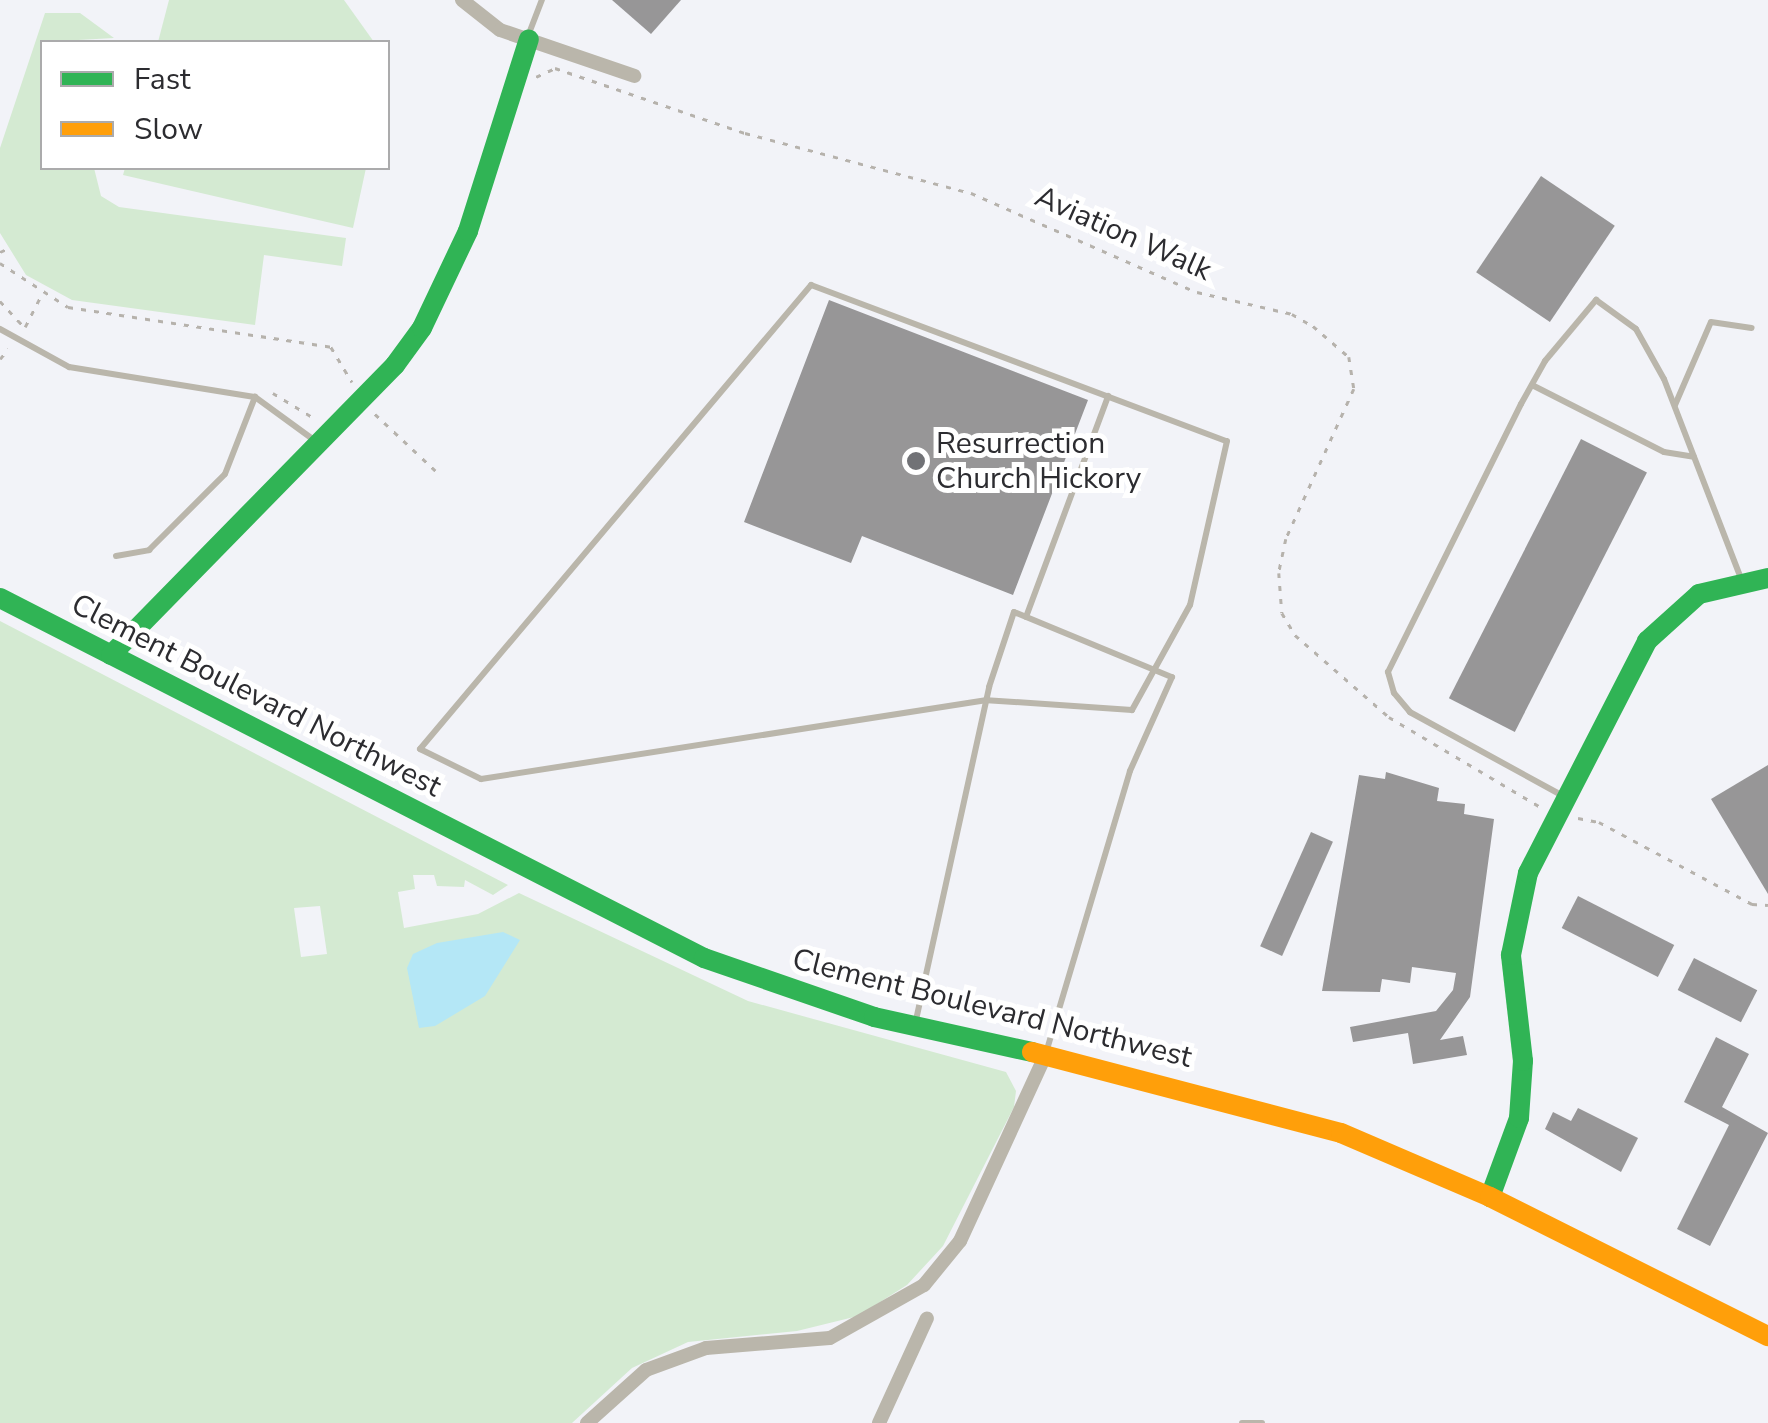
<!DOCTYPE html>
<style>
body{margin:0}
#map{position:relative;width:1768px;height:1423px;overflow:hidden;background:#f2f3f8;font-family:"Nunito Sans",sans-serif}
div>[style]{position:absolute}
.green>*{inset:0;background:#d4ead2}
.water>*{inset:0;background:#b4e7f6}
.building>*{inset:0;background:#979697;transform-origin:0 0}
.path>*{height:2.5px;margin-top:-1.25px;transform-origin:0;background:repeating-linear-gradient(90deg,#b6b2ac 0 5px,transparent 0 13px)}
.lane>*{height:6px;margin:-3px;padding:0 3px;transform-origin:3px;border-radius:3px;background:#bab6ab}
.street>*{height:14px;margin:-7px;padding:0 7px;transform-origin:7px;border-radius:7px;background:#bab6ab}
.fast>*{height:20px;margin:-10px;padding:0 10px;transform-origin:10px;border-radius:10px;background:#30b455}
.slow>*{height:20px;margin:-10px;padding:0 10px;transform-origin:10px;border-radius:10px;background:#ff9f0a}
.dots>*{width:28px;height:28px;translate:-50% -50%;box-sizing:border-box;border:5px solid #fff;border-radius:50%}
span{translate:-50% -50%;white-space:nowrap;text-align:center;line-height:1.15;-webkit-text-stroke:10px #fff;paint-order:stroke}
.street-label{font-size:30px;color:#2c2c30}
.poi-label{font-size:30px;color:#2c2c30}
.left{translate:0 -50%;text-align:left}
.legend{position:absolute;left:40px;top:40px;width:350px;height:130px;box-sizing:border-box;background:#fff;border:2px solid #ababac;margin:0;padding:12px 18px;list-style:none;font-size:30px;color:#2c2c30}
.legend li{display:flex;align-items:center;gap:20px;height:50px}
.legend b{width:50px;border:2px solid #ababac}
</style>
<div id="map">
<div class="green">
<div style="clip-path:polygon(169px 0,344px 0,374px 42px,158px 42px)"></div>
<div style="clip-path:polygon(45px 13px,80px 13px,114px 38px,42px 42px,42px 168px,94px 168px,101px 196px,119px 207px,346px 238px,342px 266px,264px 255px,255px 325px,72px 300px,26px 275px,0 233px,0 148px)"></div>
<div style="clip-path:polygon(125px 168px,366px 168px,353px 228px,123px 175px)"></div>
<div style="clip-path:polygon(evenodd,0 621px,508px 885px,493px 895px,465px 880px,464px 887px,437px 886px,434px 875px,413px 875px,415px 889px,398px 892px,404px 928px,478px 914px,519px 893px,748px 1001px,1006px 1072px,1016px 1091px,1014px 1107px,943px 1246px,907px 1285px,858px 1316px,797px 1331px,688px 1342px,632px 1368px,572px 1423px,0 1423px,0 621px,320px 906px,327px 954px,301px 957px,294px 908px,320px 906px)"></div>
</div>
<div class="water">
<div style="clip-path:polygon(503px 932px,520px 940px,485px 996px,435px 1026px,419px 1028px,407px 968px,413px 954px,437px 943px)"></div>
</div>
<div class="building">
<div style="clip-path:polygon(612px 0,681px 0,651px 34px)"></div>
<div style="left:1541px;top:176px;width:89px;height:116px;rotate:34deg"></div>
<div style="clip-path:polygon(829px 300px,1088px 400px,1013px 595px,862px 536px,851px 563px,744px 522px)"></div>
<div style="left:1581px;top:439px;width:74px;height:291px;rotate:27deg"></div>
<div style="clip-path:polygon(1768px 765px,1768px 894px,1711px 799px)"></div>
<div style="clip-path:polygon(1386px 772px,1439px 788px,1437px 801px,1465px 804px,1464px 814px,1494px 819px,1470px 997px,1440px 1040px,1463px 1036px,1467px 1055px,1413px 1064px,1408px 1033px,1353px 1042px,1350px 1027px,1436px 1011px,1453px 990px,1456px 973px,1412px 967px,1410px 983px,1382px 979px,1380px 992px,1322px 991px,1359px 775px,1385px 779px)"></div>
<div style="left:1311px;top:832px;width:24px;height:125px;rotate:24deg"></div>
<div style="left:1578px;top:896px;width:108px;height:36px;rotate:27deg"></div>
<div style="left:1694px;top:958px;width:71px;height:36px;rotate:27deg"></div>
<div style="clip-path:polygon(1716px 1037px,1749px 1054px,1722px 1107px,1768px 1133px,1710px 1246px,1677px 1229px,1729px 1125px,1684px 1102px)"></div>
<div style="clip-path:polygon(1578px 1108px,1638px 1138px,1621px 1172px,1545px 1129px,1553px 1112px,1571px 1121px)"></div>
</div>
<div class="path">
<div style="left:536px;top:77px;width:21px;rotate:-25deg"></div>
<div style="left:555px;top:68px;width:201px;rotate:18.9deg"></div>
<div style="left:745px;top:133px;width:234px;rotate:14.9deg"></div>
<div style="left:971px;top:193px;width:247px;rotate:23.7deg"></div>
<div style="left:1197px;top:292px;width:98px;rotate:13deg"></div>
<div style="left:1292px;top:314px;width:24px;rotate:30deg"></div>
<div style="left:1313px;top:326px;width:48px;rotate:40.7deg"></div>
<div style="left:1349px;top:357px;width:32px;rotate:81deg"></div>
<div style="left:1354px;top:389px;width:165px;rotate:114.4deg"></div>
<div style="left:1286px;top:539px;width:35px;rotate:102deg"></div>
<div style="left:1279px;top:573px;width:40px;rotate:85.7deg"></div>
<div style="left:1282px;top:613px;width:26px;rotate:59deg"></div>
<div style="left:1295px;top:635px;width:125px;rotate:41.1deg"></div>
<div style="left:1389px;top:717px;width:178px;rotate:30.7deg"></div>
<div style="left:0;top:252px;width:10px;rotate:-24deg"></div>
<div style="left:0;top:263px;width:81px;rotate:32.9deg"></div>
<div style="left:68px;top:307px;width:266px;rotate:8.6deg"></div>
<div style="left:331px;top:347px;width:41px;rotate:59deg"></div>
<div style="left:0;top:301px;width:38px;rotate:47deg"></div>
<div style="left:25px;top:327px;width:37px;rotate:-63deg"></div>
<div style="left:0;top:359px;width:13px;rotate:-51deg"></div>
<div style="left:273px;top:393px;width:48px;rotate:31.4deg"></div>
<div style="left:375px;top:414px;width:83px;rotate:43.1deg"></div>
<div style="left:1578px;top:818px;width:21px;rotate:11deg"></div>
<div style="left:1599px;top:822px;width:174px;rotate:28.2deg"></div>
<div style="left:1752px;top:904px;width:16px;rotate:4deg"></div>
</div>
<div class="lane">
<div style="left:528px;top:36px;width:39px;rotate:-69deg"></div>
<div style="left:811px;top:285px;width:444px;rotate:20.6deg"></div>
<div style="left:1227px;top:441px;width:168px;rotate:102.7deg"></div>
<div style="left:1190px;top:605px;width:120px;rotate:118.9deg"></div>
<div style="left:1132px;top:710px;width:145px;rotate:-176.1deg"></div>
<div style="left:987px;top:700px;width:512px;rotate:171.13deg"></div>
<div style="left:481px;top:779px;width:68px;rotate:-153.8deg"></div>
<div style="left:420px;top:749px;width:607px;rotate:-49.88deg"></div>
<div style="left:0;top:329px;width:79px;rotate:28.8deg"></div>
<div style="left:69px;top:367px;width:188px;rotate:9.2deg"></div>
<div style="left:255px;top:397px;width:73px;rotate:36.1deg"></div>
<div style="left:1532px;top:385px;width:148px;rotate:26.9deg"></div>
<div style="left:1664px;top:452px;width:30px;rotate:9deg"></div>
<div style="left:1675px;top:405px;width:90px;rotate:-66.6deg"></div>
<div style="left:1711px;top:322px;width:41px;rotate:8.3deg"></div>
<div style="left:116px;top:556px;width:34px;rotate:-10deg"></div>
<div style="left:149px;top:550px;width:107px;rotate:-45deg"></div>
<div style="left:225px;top:474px;width:83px;rotate:-68.7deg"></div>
<div style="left:1026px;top:617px;width:236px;rotate:-69.6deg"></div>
<div style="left:1565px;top:797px;width:177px;rotate:-151.3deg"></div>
<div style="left:1410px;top:712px;width:25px;rotate:-130deg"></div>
<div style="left:1394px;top:693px;width:22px;rotate:-106deg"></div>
<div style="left:1388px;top:672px;width:299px;rotate:-63.6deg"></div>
<div style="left:1521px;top:404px;width:49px;rotate:-60.8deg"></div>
<div style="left:1545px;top:361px;width:80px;rotate:-50.1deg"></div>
<div style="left:1596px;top:300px;width:49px;rotate:35.9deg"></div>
<div style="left:1636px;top:329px;width:57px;rotate:60.8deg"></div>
<div style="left:1664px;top:379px;width:214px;rotate:68.9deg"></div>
<div style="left:916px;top:1020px;width:341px;rotate:-77.6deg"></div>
<div style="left:989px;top:687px;width:79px;rotate:-71.6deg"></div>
<div style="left:1014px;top:612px;width:171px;rotate:22.4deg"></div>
<div style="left:1172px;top:677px;width:103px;rotate:114.1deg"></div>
<div style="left:1130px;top:771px;width:294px;rotate:106.6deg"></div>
<div style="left:1242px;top:1423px;width:20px"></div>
</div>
<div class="street">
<div style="left:462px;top:0;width:48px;rotate:38.3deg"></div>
<div style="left:500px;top:30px;width:142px;rotate:18.9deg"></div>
<div style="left:587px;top:1423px;width:79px;rotate:-41.9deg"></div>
<div style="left:646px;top:1370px;width:64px;rotate:-20.1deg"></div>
<div style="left:706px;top:1348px;width:124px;rotate:-4.6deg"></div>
<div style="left:830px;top:1338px;width:108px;rotate:-29.4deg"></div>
<div style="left:924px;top:1285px;width:57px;rotate:-50.7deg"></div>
<div style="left:960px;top:1241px;width:204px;rotate:-65.3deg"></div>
<div style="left:879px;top:1423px;width:115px;rotate:-65.4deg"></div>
</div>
<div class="fast">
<div style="left:0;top:598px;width:791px;rotate:27.08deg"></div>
<div style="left:704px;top:958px;width:180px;rotate:19.1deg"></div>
<div style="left:874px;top:1017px;width:162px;rotate:12.5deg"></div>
<div style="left:111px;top:655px;width:406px;rotate:-45.6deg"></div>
<div style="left:395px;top:365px;width:46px;rotate:-53.9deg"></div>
<div style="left:422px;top:328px;width:107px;rotate:-64.6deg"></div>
<div style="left:468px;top:231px;width:201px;rotate:-72.4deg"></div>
<div style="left:1490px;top:1197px;width:84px;rotate:-69.8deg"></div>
<div style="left:1519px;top:1118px;width:57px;rotate:-86deg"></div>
<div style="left:1523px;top:1061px;width:107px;rotate:-96.5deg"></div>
<div style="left:1511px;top:955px;width:84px;rotate:-78.3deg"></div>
<div style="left:1528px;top:873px;width:261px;rotate:-62.8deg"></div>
<div style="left:1647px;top:641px;width:70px;rotate:-42.1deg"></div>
<div style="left:1699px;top:594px;width:71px;rotate:-13.1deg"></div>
</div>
<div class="slow">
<div style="left:1032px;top:1052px;width:319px;rotate:14.7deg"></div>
<div style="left:1341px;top:1133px;width:162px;rotate:23.2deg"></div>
<div style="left:1490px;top:1197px;width:311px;rotate:26.6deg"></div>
</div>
<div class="dots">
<div style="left:916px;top:461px;background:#717276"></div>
</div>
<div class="street-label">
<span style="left:1123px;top:234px;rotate:24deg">Aviation Walk</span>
<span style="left:256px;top:696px;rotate:27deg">Clement Boulevard Northwest</span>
<span style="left:992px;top:1009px;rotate:14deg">Clement Boulevard Northwest</span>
</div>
<div class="poi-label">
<span class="left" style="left:936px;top:461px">Resurrection<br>Church Hickory</span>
</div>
<ul class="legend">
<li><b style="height:12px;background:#30b455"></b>Fast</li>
<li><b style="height:12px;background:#ff9f0a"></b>Slow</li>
</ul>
</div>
